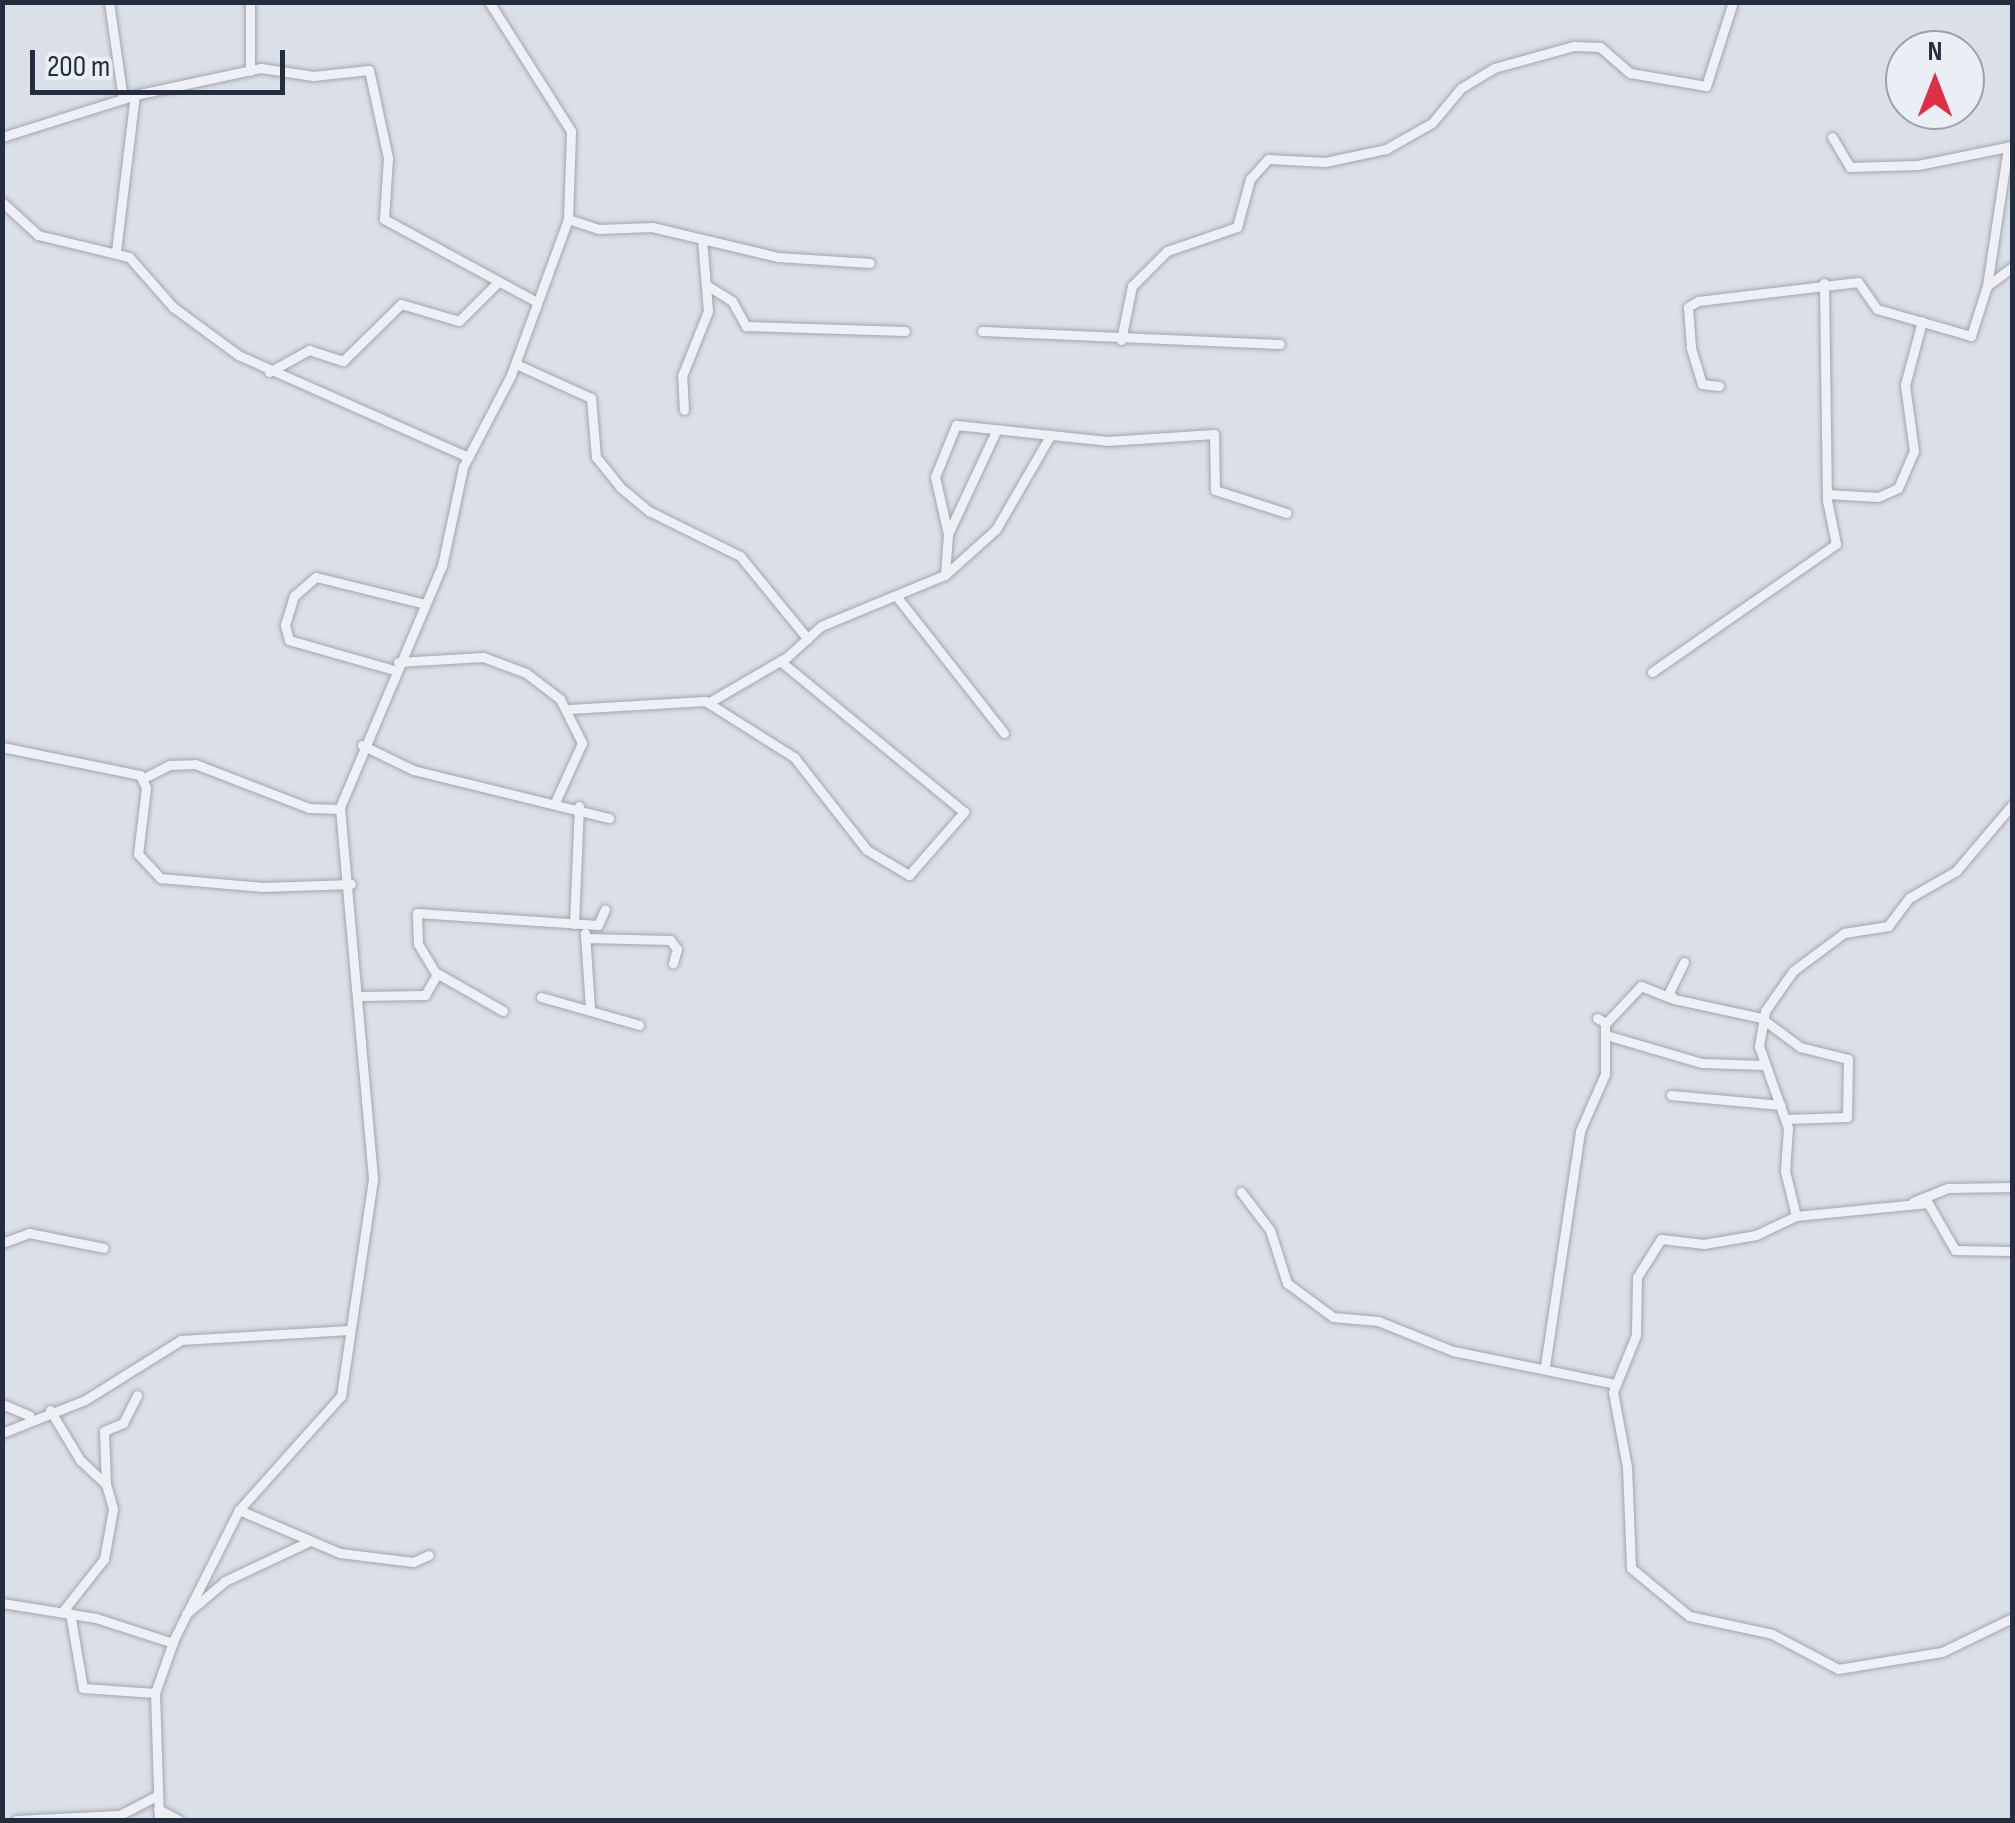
<!DOCTYPE html>
<style>
body{margin:0}
#map{position:relative;width:2015px;height:1823px;overflow:hidden;background:#dbdfe7;font-family:"Sofia Sans Condensed",sans-serif}
div>[style]{position:absolute}
.roads{filter:drop-shadow(0 0 2px #a0a6b1) drop-shadow(0 0 2px #a0a6b1)}
.minor>*{height:9px;margin:-4.5px;padding:0 4.5px;transform-origin:4.5px;border-radius:4.5px;background:#eef0f5}
span{translate:-50% -50%;white-space:nowrap;text-align:center;line-height:1.15;-webkit-text-stroke:9px #eaeef5;paint-order:stroke}
.frame{position:absolute;inset:0;border:5px solid #242d3e;pointer-events:none}
.north{position:absolute;left:1885px;top:30px;width:100px;height:100px;box-sizing:border-box;background:#eaeef5;border:2px solid #9ba1ac;border-radius:50%;rotate:0deg;font-size:28px;font-weight:700;line-height:40px;text-align:center;color:#242d3e}
.north::after{content:'';display:block;margin:auto;width:35px;height:45px;background:#dc3046;clip-path:polygon(50% 0,100% 100%,50% 72%,0 100%)}
.scale{position:absolute;left:30px;top:50px;width:255px;height:45px;box-sizing:border-box;border:5px solid #242d3e;border-top:0;padding-left:12px;font-size:30px;line-height:35px;white-space:nowrap;color:#242d3e;-webkit-text-stroke:8px #eaeef5;paint-order:stroke}
</style>
<div id="map">
<div class="roads">
<div class="minor">
<div style="left:109px;top:2px;width:98px;rotate:81.8deg"></div>
<div style="left:250px;top:2px;width:69px;rotate:90deg"></div>
<div style="left:2px;top:137px;width:139px;rotate:-17.5deg"></div>
<div style="left:135px;top:95px;width:129px;rotate:-12.1deg"></div>
<div style="left:261px;top:68px;width:53px;rotate:8.7deg"></div>
<div style="left:313px;top:76px;width:56px;rotate:-6.1deg"></div>
<div style="left:369px;top:70px;width:90px;rotate:77.8deg"></div>
<div style="left:388px;top:158px;width:61px;rotate:93.8deg"></div>
<div style="left:384px;top:219px;width:170px;rotate:28.5deg"></div>
<div style="left:1832px;top:137px;width:35px;rotate:59deg"></div>
<div style="left:1850px;top:167px;width:68px;rotate:-1.7deg"></div>
<div style="left:1918px;top:165px;width:96px;rotate:-11.4deg"></div>
<div style="left:2px;top:202px;width:49px;rotate:42.5deg"></div>
<div style="left:38px;top:235px;width:94px;rotate:13.6deg"></div>
<div style="left:129px;top:257px;width:67px;rotate:48.7deg"></div>
<div style="left:173px;top:307px;width:81px;rotate:36.4deg"></div>
<div style="left:238px;top:355px;width:252px;rotate:23.9deg"></div>
<div style="left:568px;top:219px;width:33px;rotate:18deg"></div>
<div style="left:599px;top:229px;width:53px;rotate:-2.2deg"></div>
<div style="left:652px;top:227px;width:130px;rotate:13.4deg"></div>
<div style="left:778px;top:257px;width:92px;rotate:3.7deg"></div>
<div style="left:116px;top:251px;width:157px;rotate:-83.1deg"></div>
<div style="left:708px;top:286px;width:28px;rotate:32deg"></div>
<div style="left:732px;top:301px;width:29px;rotate:61deg"></div>
<div style="left:746px;top:326px;width:159px;rotate:1.8deg"></div>
<div style="left:1987px;top:286px;width:141px;rotate:-81.4deg"></div>
<div style="left:982px;top:331px;width:298px;rotate:2.5deg"></div>
<div style="left:1121px;top:340px;width:55px;rotate:-78.5deg"></div>
<div style="left:1132px;top:286px;width:49px;rotate:-45deg"></div>
<div style="left:1167px;top:251px;width:74px;rotate:-18.9deg"></div>
<div style="left:1237px;top:227px;width:50px;rotate:-74.8deg"></div>
<div style="left:1250px;top:179px;width:27px;rotate:-48deg"></div>
<div style="left:1268px;top:159px;width:57px;rotate:3deg"></div>
<div style="left:1325px;top:162px;width:62px;rotate:-12deg"></div>
<div style="left:1386px;top:149px;width:53px;rotate:-29.5deg"></div>
<div style="left:1432px;top:123px;width:45px;rotate:-50.4deg"></div>
<div style="left:1461px;top:88px;width:39px;rotate:-31deg"></div>
<div style="left:1494px;top:68px;width:83px;rotate:-15.4deg"></div>
<div style="left:1574px;top:46px;width:26px;rotate:2deg"></div>
<div style="left:1600px;top:47px;width:40px;rotate:41deg"></div>
<div style="left:1630px;top:73px;width:77px;rotate:9.7deg"></div>
<div style="left:1706px;top:86px;width:88px;rotate:-72.2deg"></div>
<div style="left:516px;top:364px;width:82px;rotate:24.4deg"></div>
<div style="left:591px;top:398px;width:59px;rotate:85.2deg"></div>
<div style="left:596px;top:457px;width:38px;rotate:51deg"></div>
<div style="left:620px;top:487px;width:38px;rotate:40deg"></div>
<div style="left:649px;top:511px;width:102px;rotate:26.3deg"></div>
<div style="left:740px;top:556px;width:107px;rotate:50.7deg"></div>
<div style="left:269px;top:372px;width:46px;rotate:-28.8deg"></div>
<div style="left:309px;top:350px;width:36px;rotate:18deg"></div>
<div style="left:343px;top:361px;width:81px;rotate:-44.5deg"></div>
<div style="left:401px;top:304px;width:60px;rotate:16.3deg"></div>
<div style="left:459px;top:321px;width:52px;rotate:-45deg"></div>
<div style="left:1719px;top:386px;width:17px;rotate:-173deg"></div>
<div style="left:1702px;top:384px;width:39px;rotate:-107deg"></div>
<div style="left:1691px;top:347px;width:40px;rotate:-94.3deg"></div>
<div style="left:1688px;top:307px;width:12px;rotate:-31deg"></div>
<div style="left:1698px;top:301px;width:161px;rotate:-6.8deg"></div>
<div style="left:1858px;top:282px;width:33px;rotate:55deg"></div>
<div style="left:1877px;top:309px;width:98px;rotate:16deg"></div>
<div style="left:1971px;top:336px;width:52px;rotate:-72.3deg"></div>
<div style="left:1987px;top:286px;width:31px;rotate:-37deg"></div>
<div style="left:684px;top:410px;width:34px;rotate:-93deg"></div>
<div style="left:682px;top:376px;width:70px;rotate:-68.2deg"></div>
<div style="left:708px;top:311px;width:71px;rotate:-94.8deg"></div>
<div style="left:1827px;top:494px;width:51px;rotate:3.4deg"></div>
<div style="left:1878px;top:497px;width:22px;rotate:-24deg"></div>
<div style="left:1898px;top:488px;width:40px;rotate:-66.6deg"></div>
<div style="left:1914px;top:451px;width:67px;rotate:-97.8deg"></div>
<div style="left:1905px;top:385px;width:66px;rotate:-75.1deg"></div>
<div style="left:948px;top:534px;width:111px;rotate:-65deg"></div>
<div style="left:945px;top:575px;width:41px;rotate:-85.8deg"></div>
<div style="left:948px;top:534px;width:58px;rotate:-102.8deg"></div>
<div style="left:935px;top:477px;width:56px;rotate:-68deg"></div>
<div style="left:956px;top:425px;width:152px;rotate:6deg"></div>
<div style="left:1107px;top:441px;width:107px;rotate:-3.7deg"></div>
<div style="left:1214px;top:434px;width:56px;rotate:89deg"></div>
<div style="left:1215px;top:490px;width:75px;rotate:17.9deg"></div>
<div style="left:897px;top:597px;width:173px;rotate:51.8deg"></div>
<div style="left:398px;top:662px;width:85px;rotate:-3.4deg"></div>
<div style="left:483px;top:657px;width:46px;rotate:20.4deg"></div>
<div style="left:526px;top:673px;width:43px;rotate:37.4deg"></div>
<div style="left:560px;top:699px;width:49px;rotate:63.4deg"></div>
<div style="left:582px;top:743px;width:63px;rotate:114.5deg"></div>
<div style="left:394px;top:670px;width:109px;rotate:-164.1deg"></div>
<div style="left:289px;top:640px;width:16px;rotate:-105deg"></div>
<div style="left:285px;top:625px;width:30px;rotate:-73deg"></div>
<div style="left:294px;top:596px;width:29px;rotate:-41deg"></div>
<div style="left:316px;top:577px;width:112px;rotate:13.9deg"></div>
<div style="left:1652px;top:672px;width:224px;rotate:-34.8deg"></div>
<div style="left:1836px;top:544px;width:45px;rotate:-101.6deg"></div>
<div style="left:1827px;top:500px;width:217px;rotate:-90.8deg"></div>
<div style="left:708px;top:703px;width:91px;rotate:-30.2deg"></div>
<div style="left:787px;top:657px;width:46px;rotate:-42.4deg"></div>
<div style="left:821px;top:626px;width:134px;rotate:-22.4deg"></div>
<div style="left:945px;top:575px;width:69px;rotate:-42deg"></div>
<div style="left:996px;top:529px;width:108px;rotate:-59.9deg"></div>
<div style="left:569px;top:709px;width:136px;rotate:-3.4deg"></div>
<div style="left:705px;top:701px;width:105px;rotate:32.2deg"></div>
<div style="left:794px;top:757px;width:118px;rotate:51.9deg"></div>
<div style="left:867px;top:850px;width:49px;rotate:30.8deg"></div>
<div style="left:909px;top:875px;width:84px;rotate:-48.9deg"></div>
<div style="left:964px;top:812px;width:238px;rotate:-140.6deg"></div>
<div style="left:362px;top:745px;width:57px;rotate:26.1deg"></div>
<div style="left:413px;top:770px;width:202px;rotate:13.8deg"></div>
<div style="left:2px;top:747px;width:141px;rotate:11.5deg"></div>
<div style="left:140px;top:775px;width:14px;rotate:65deg"></div>
<div style="left:146px;top:788px;width:66px;rotate:96.9deg"></div>
<div style="left:138px;top:854px;width:33px;rotate:47deg"></div>
<div style="left:160px;top:878px;width:103px;rotate:5deg"></div>
<div style="left:263px;top:887px;width:88px;rotate:-2deg"></div>
<div style="left:144px;top:778px;width:29px;rotate:-27deg"></div>
<div style="left:170px;top:765px;width:25px;rotate:-2deg"></div>
<div style="left:195px;top:764px;width:122px;rotate:21.1deg"></div>
<div style="left:309px;top:808px;width:30px;rotate:2deg"></div>
<div style="left:574px;top:924px;width:118px;rotate:-87.6deg"></div>
<div style="left:585px;top:933px;width:75px;rotate:86.2deg"></div>
<div style="left:585px;top:938px;width:85px;rotate:1.3deg"></div>
<div style="left:670px;top:940px;width:11px;rotate:52deg"></div>
<div style="left:677px;top:949px;width:15px;rotate:106deg"></div>
<div style="left:1684px;top:962px;width:34px;rotate:116deg"></div>
<div style="left:1669px;top:993px;width:8px;rotate:50deg"></div>
<div style="left:1674px;top:999px;width:89px;rotate:12.3deg"></div>
<div style="left:1761px;top:1018px;width:49px;rotate:36.6deg"></div>
<div style="left:1800px;top:1047px;width:49px;rotate:14deg"></div>
<div style="left:1848px;top:1059px;width:58px;rotate:91deg"></div>
<div style="left:1847px;top:1117px;width:62px;rotate:178.2deg"></div>
<div style="left:361px;top:996px;width:64px;rotate:-0.9deg"></div>
<div style="left:425px;top:995px;width:24px;rotate:-60deg"></div>
<div style="left:541px;top:997px;width:102px;rotate:15.9deg"></div>
<div style="left:503px;top:1011px;width:78px;rotate:-150.2deg"></div>
<div style="left:435px;top:972px;width:33px;rotate:-121deg"></div>
<div style="left:418px;top:944px;width:31px;rotate:-92deg"></div>
<div style="left:417px;top:913px;width:181px;rotate:3.8deg"></div>
<div style="left:598px;top:925px;width:17px;rotate:-66deg"></div>
<div style="left:1597px;top:1018px;width:10px;rotate:29deg"></div>
<div style="left:1606px;top:1023px;width:51px;rotate:-46.6deg"></div>
<div style="left:1641px;top:986px;width:32px;rotate:22deg"></div>
<div style="left:1606px;top:1035px;width:100px;rotate:16.3deg"></div>
<div style="left:1702px;top:1063px;width:62px;rotate:1.8deg"></div>
<div style="left:1671px;top:1095px;width:110px;rotate:5.2deg"></div>
<div style="left:1241px;top:1192px;width:48px;rotate:52.7deg"></div>
<div style="left:1270px;top:1230px;width:56px;rotate:72.2deg"></div>
<div style="left:1287px;top:1283px;width:57px;rotate:36.5deg"></div>
<div style="left:1333px;top:1317px;width:45px;rotate:5.1deg"></div>
<div style="left:1378px;top:1321px;width:81px;rotate:21.8deg"></div>
<div style="left:1453px;top:1351px;width:165px;rotate:11.5deg"></div>
<div style="left:1913px;top:1202px;width:38px;rotate:-22deg"></div>
<div style="left:1948px;top:1188px;width:64px;rotate:-0.9deg"></div>
<div style="left:1796px;top:1216px;width:46px;rotate:-103.7deg"></div>
<div style="left:1785px;top:1171px;width:43px;rotate:-86deg"></div>
<div style="left:1788px;top:1128px;width:87px;rotate:-109.5deg"></div>
<div style="left:1759px;top:1046px;width:36px;rotate:-80deg"></div>
<div style="left:1765px;top:1011px;width:49px;rotate:-55deg"></div>
<div style="left:1793px;top:971px;width:64px;rotate:-36.7deg"></div>
<div style="left:1844px;top:933px;width:45px;rotate:-9deg"></div>
<div style="left:1888px;top:926px;width:35px;rotate:-53deg"></div>
<div style="left:1909px;top:898px;width:54px;rotate:-29.9deg"></div>
<div style="left:1956px;top:871px;width:87px;rotate:-49.7deg"></div>
<div style="left:2px;top:1243px;width:29px;rotate:-20deg"></div>
<div style="left:29px;top:1233px;width:76px;rotate:11.3deg"></div>
<div style="left:2012px;top:1251px;width:57px;rotate:-179deg"></div>
<div style="left:1955px;top:1250px;width:54px;rotate:-119.9deg"></div>
<div style="left:1928px;top:1203px;width:133px;rotate:174.4deg"></div>
<div style="left:1796px;top:1216px;width:44px;rotate:154.6deg"></div>
<div style="left:1756px;top:1235px;width:53px;rotate:170.2deg"></div>
<div style="left:1704px;top:1244px;width:43px;rotate:-173.4deg"></div>
<div style="left:1661px;top:1239px;width:45px;rotate:122.3deg"></div>
<div style="left:1637px;top:1277px;width:58px;rotate:91deg"></div>
<div style="left:1636px;top:1335px;width:61px;rotate:112deg"></div>
<div style="left:1613px;top:1392px;width:76px;rotate:79.4deg"></div>
<div style="left:1627px;top:1467px;width:101px;rotate:87.7deg"></div>
<div style="left:1631px;top:1568px;width:75px;rotate:39.6deg"></div>
<div style="left:1689px;top:1616px;width:85px;rotate:12.2deg"></div>
<div style="left:1772px;top:1634px;width:75px;rotate:27.9deg"></div>
<div style="left:1838px;top:1669px;width:105px;rotate:-9.3deg"></div>
<div style="left:1942px;top:1652px;width:78px;rotate:-25.9deg"></div>
<div style="left:1545px;top:1366px;width:238px;rotate:-81.5deg"></div>
<div style="left:1580px;top:1131px;width:62px;rotate:-66.3deg"></div>
<div style="left:1605px;top:1074px;width:51px;rotate:-90deg"></div>
<div style="left:2px;top:1404px;width:30px;rotate:23deg"></div>
<div style="left:50px;top:1410px;width:58px;rotate:59deg"></div>
<div style="left:80px;top:1460px;width:35px;rotate:43deg"></div>
<div style="left:106px;top:1484px;width:26px;rotate:74deg"></div>
<div style="left:113px;top:1509px;width:51px;rotate:100.2deg"></div>
<div style="left:104px;top:1559px;width:66px;rotate:128.3deg"></div>
<div style="left:2px;top:1433px;width:89px;rotate:-21.7deg"></div>
<div style="left:85px;top:1400px;width:113px;rotate:-32deg"></div>
<div style="left:181px;top:1340px;width:168px;rotate:-3.4deg"></div>
<div style="left:106px;top:1484px;width:53px;rotate:-92.2deg"></div>
<div style="left:104px;top:1431px;width:21px;rotate:-23deg"></div>
<div style="left:123px;top:1423px;width:31px;rotate:-63deg"></div>
<div style="left:239px;top:1510px;width:110px;rotate:23.1deg"></div>
<div style="left:340px;top:1553px;width:74px;rotate:7deg"></div>
<div style="left:413px;top:1562px;width:17px;rotate:-24deg"></div>
<div style="left:2px;top:1603px;width:95px;rotate:9.1deg"></div>
<div style="left:96px;top:1618px;width:81px;rotate:18deg"></div>
<div style="left:70px;top:1613px;width:76px;rotate:80.2deg"></div>
<div style="left:83px;top:1688px;width:72px;rotate:4deg"></div>
<div style="left:186px;top:1614px;width:51px;rotate:-40.2deg"></div>
<div style="left:225px;top:1581px;width:92px;rotate:-25.2deg"></div>
<div style="left:158px;top:1809px;width:24px;rotate:28deg"></div>
<div style="left:116px;top:1817px;width:47px;rotate:-27.6deg"></div>
<div style="left:16px;top:1820px;width:102px;rotate:-2.8deg"></div>
<div style="left:159px;top:1820px;width:127px;rotate:-91.8deg"></div>
<div style="left:155px;top:1693px;width:57px;rotate:-70.6deg"></div>
<div style="left:174px;top:1639px;width:144px;rotate:-63.3deg"></div>
<div style="left:239px;top:1510px;width:153px;rotate:-48.2deg"></div>
<div style="left:341px;top:1396px;width:220px;rotate:-81.6deg"></div>
<div style="left:373px;top:1178px;width:372px;rotate:-95.1deg"></div>
<div style="left:340px;top:807px;width:262px;rotate:-67.1deg"></div>
<div style="left:442px;top:566px;width:101px;rotate:-78deg"></div>
<div style="left:463px;top:467px;width:104px;rotate:-62.4deg"></div>
<div style="left:511px;top:375px;width:166px;rotate:-69.9deg"></div>
<div style="left:568px;top:219px;width:88px;rotate:-88deg"></div>
<div style="left:571px;top:131px;width:153px;rotate:-122.4deg"></div>
</div>
</div>
<div class="frame"></div>
<div class="north">N</div>
<div class="scale">200 m</div>
</div>
